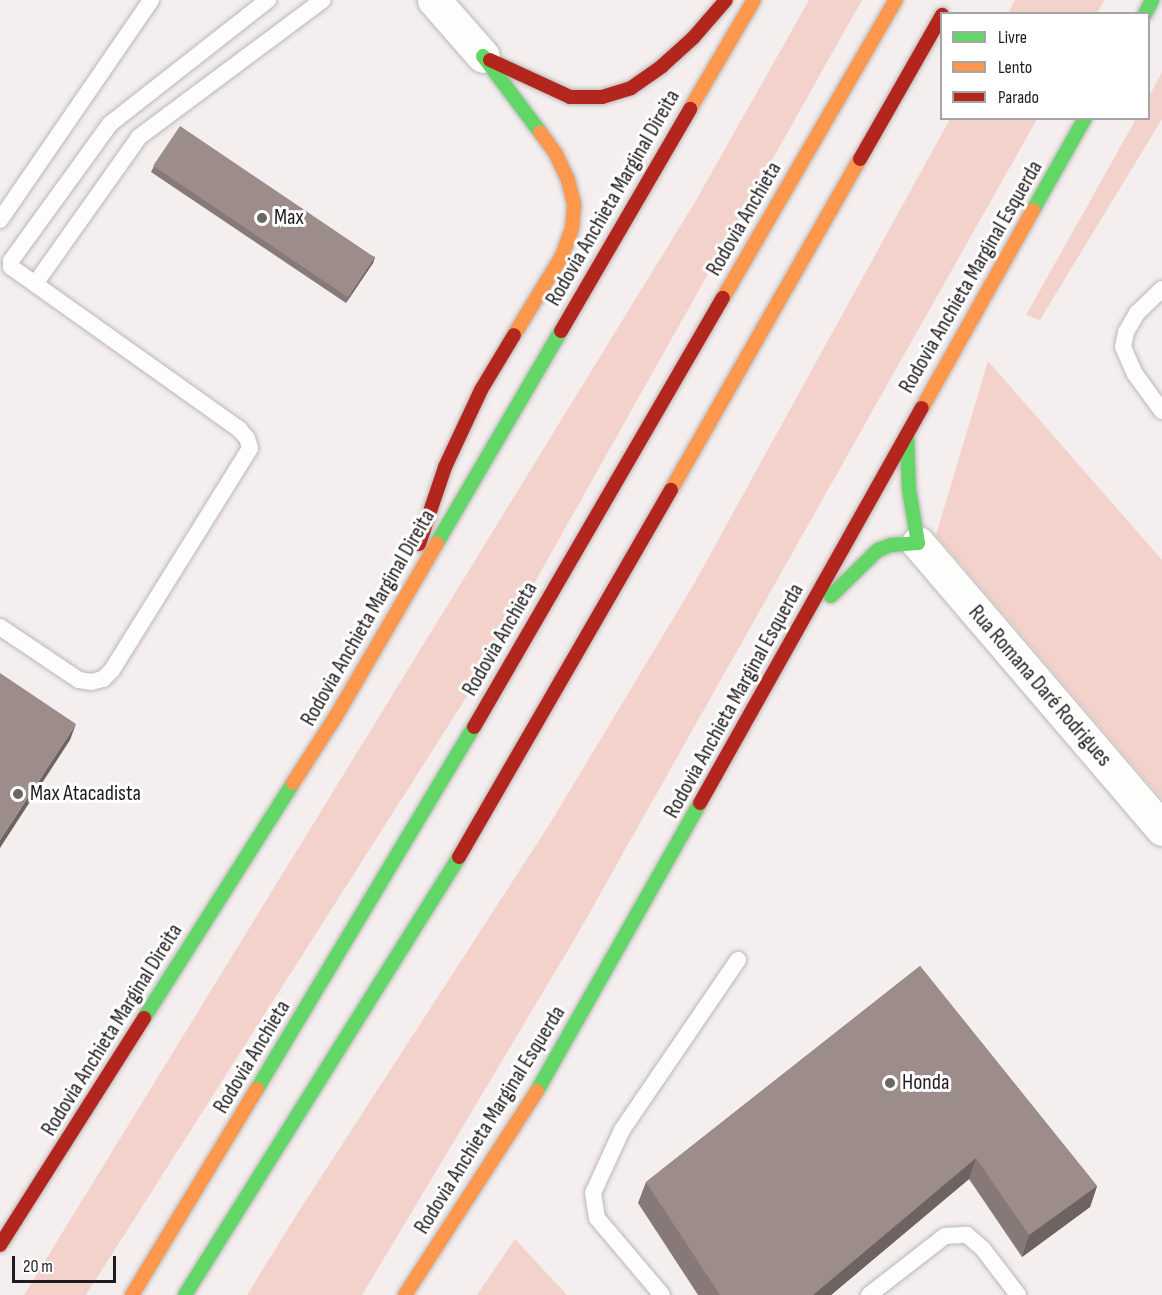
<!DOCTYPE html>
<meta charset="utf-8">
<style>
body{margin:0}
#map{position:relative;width:1162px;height:1295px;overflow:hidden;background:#f4efee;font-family:"Sofia Sans Condensed",sans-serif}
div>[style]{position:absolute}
.green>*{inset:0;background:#f3d2cb}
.roads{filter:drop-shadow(0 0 2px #bbb7b7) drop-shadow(0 0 2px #bbb7b7)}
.lane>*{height:16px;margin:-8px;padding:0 8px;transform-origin:8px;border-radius:8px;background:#fdfdfc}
.street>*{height:33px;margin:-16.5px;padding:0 16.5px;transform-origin:16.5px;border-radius:16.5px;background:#fdfdfc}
.fast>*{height:14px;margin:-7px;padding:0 7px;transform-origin:7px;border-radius:7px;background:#63d668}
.slow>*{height:14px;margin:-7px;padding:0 7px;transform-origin:7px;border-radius:7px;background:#ff974d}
.jam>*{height:14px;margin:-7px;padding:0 7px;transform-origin:7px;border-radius:7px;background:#b3261e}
.wall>*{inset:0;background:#877977}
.shaded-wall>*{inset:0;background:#6e6361}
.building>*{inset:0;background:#9d8d8a;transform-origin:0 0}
.dots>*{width:16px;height:16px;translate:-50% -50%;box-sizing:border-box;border:3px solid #fff;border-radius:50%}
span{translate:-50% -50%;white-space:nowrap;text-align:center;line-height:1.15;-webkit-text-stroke:6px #fff;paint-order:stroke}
.street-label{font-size:22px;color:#201d1d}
.poi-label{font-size:22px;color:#201d1d}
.left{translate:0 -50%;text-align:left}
.legend{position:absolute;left:940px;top:12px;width:210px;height:108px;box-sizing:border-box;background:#fff;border:2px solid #a6a5a5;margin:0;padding:8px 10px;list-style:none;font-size:18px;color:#201d1d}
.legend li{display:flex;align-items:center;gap:12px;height:30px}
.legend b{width:30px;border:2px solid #a6a5a5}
.scale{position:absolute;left:12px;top:1256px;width:104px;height:27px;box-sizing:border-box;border:3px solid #201d1d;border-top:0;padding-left:8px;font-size:18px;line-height:21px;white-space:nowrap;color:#201d1d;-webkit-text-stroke:4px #fff;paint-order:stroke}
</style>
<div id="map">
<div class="green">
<div style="clip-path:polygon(809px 0,862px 0,499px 646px,86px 1295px,24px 1295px,695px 202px)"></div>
<div style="clip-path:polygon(1015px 0,1105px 0,1097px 13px,1008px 13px)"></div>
<div style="clip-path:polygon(1162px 72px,1162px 119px,1040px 320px,1026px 315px,1136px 119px,1148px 118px,1149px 96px)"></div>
<div style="clip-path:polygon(950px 119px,1037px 119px,573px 942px,362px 1295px,247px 1295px,297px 1214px,549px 825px,695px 582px)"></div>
<div style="clip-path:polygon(988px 361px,1162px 560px,1162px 799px,936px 535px)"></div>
<div style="clip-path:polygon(515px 1239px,567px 1295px,477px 1295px)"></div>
</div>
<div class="roads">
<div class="lane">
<div style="left:268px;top:0;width:201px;rotate:141.9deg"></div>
<div style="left:110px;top:124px;width:169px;rotate:125.9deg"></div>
<div style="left:11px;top:261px;width:6px;rotate:90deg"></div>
<div style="left:11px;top:267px;width:29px;rotate:35deg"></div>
<div style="left:35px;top:284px;width:180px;rotate:-54.7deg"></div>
<div style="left:139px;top:137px;width:229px;rotate:-36.7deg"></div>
<div style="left:0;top:220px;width:267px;rotate:-55.5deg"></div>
<div style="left:1162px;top:289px;width:35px;rotate:136deg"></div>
<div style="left:1137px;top:313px;width:22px;rotate:120deg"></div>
<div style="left:1126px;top:332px;width:15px;rotate:101deg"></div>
<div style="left:1123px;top:347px;width:30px;rotate:66deg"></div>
<div style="left:1135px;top:374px;width:46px;rotate:53.9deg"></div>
<div style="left:0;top:627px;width:95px;rotate:33.9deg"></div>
<div style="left:79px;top:680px;width:12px;rotate:9deg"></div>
<div style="left:91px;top:682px;width:12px;rotate:-14deg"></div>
<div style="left:103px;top:679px;width:13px;rotate:-45deg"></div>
<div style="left:112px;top:670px;width:261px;rotate:-58.1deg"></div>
<div style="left:250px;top:448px;width:10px;rotate:-107deg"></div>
<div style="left:247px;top:438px;width:12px;rotate:-132deg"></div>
<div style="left:239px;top:429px;width:250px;rotate:-144.6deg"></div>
<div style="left:662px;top:1295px;width:101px;rotate:-130.2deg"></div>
<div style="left:597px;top:1218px;width:25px;rotate:-99deg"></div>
<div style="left:593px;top:1193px;width:69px;rotate:-65.3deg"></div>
<div style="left:622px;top:1130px;width:206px;rotate:-55.7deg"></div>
<div style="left:869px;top:1295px;width:96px;rotate:-37.8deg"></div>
<div style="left:945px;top:1236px;width:22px;rotate:-3deg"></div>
<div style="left:967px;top:1235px;width:21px;rotate:41deg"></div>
<div style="left:983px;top:1249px;width:58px;rotate:52.7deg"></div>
</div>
<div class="street">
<div style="left:434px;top:0;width:74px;rotate:48.8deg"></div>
<div style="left:918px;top:543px;width:376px;rotate:49.5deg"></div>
</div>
<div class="fast">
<div style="left:1145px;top:14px;width:16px;rotate:-63deg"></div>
<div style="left:483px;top:56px;width:95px;rotate:53.1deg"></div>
<div style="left:1033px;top:210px;width:106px;rotate:-60.5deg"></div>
<div style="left:437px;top:543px;width:246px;rotate:-59.7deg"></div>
<div style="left:831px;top:596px;width:66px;rotate:-44.4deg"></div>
<div style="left:878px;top:550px;width:14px;rotate:-21deg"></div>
<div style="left:891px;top:545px;width:27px;rotate:-4deg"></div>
<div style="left:918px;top:543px;width:55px;rotate:-99.5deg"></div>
<div style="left:909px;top:489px;width:55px;rotate:-92.1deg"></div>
<div style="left:144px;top:1018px;width:278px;rotate:-57.6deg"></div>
<div style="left:257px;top:1089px;width:422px;rotate:-59.1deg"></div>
<div style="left:537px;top:1091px;width:331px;rotate:-60.5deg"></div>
<div style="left:185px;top:1295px;width:517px;rotate:-57.97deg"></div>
</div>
<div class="slow">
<div style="left:690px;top:109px;width:126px;rotate:-59.6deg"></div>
<div style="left:723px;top:298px;width:345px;rotate:-59.9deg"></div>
<div style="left:514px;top:335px;width:92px;rotate:-58.7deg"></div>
<div style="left:562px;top:256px;width:29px;rotate:-70deg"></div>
<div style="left:572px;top:229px;width:25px;rotate:-85deg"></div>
<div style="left:574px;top:204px;width:25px;rotate:-104deg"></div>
<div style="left:568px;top:180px;width:29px;rotate:-115deg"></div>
<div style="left:556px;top:154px;width:27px;rotate:-126deg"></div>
<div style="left:922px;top:408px;width:227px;rotate:-60.7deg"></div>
<div style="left:671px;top:490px;width:381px;rotate:-60.3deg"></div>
<div style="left:293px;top:783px;width:80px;rotate:-57.3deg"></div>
<div style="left:336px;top:716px;width:200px;rotate:-59.7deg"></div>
<div style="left:132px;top:1295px;width:241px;rotate:-58.8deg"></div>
<div style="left:405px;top:1295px;width:243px;rotate:-57.1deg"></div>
</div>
<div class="jam">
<div style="left:490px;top:60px;width:88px;rotate:24.8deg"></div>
<div style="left:570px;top:97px;width:32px"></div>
<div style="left:602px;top:97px;width:30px;rotate:-17deg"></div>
<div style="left:631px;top:88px;width:38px;rotate:-35deg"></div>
<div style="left:662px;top:66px;width:42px;rotate:-42.1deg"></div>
<div style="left:693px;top:38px;width:50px;rotate:-49deg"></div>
<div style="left:860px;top:159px;width:166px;rotate:-60.3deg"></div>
<div style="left:561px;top:331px;width:257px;rotate:-59.8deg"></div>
<div style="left:419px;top:544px;width:81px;rotate:-71.3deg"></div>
<div style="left:445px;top:467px;width:85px;rotate:-64.9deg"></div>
<div style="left:481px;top:390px;width:64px;rotate:-59deg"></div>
<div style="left:474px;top:727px;width:496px;rotate:-59.9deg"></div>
<div style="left:700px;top:803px;width:453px;rotate:-60.7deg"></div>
<div style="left:459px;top:857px;width:424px;rotate:-60deg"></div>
<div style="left:0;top:1245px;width:269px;rotate:-57.6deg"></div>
</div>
</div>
<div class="wall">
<div style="clip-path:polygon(154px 166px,375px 257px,373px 263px,346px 303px,151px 172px)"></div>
<div style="clip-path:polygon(920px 966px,1097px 1186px,1090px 1207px,1022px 1257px,969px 1179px,831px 1295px,698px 1295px,638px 1203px,646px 1182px)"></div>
</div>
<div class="shaded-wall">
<div style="clip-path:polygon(375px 257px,373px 263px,346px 303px,349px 297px)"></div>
<div style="clip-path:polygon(76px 724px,70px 740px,0 848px,0 840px)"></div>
<div style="clip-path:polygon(976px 1158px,969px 1179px,831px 1295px,813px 1295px)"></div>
<div style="clip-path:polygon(1097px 1186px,1090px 1207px,1022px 1257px,1029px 1235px)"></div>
</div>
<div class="building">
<div style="left:180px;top:126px;width:235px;height:48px;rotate:34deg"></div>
<div style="clip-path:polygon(0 673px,76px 724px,0 840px)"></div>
<div style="clip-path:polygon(920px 966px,1097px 1186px,1029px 1235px,976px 1158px,813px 1295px,720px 1295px,646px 1182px)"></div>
</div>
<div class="dots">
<div style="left:262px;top:218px;background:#6a6666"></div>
<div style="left:18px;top:794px;background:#6a6666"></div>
<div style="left:890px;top:1083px;background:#6a6666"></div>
</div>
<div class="street-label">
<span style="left:613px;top:198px;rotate:-60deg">Rodovia Anchieta Marginal Direita</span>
<span style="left:744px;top:219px;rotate:-60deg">Rodovia Anchieta</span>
<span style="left:971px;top:277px;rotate:-60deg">Rodovia Anchieta Marginal Esquerda</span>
<span style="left:368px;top:618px;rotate:-60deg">Rodovia Anchieta Marginal Direita</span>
<span style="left:500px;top:639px;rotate:-60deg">Rodovia Anchieta</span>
<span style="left:1040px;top:686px;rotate:49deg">Rua Romana Daré Rodrigues</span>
<span style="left:734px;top:701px;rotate:-61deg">Rodovia Anchieta Marginal Esquerda</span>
<span style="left:112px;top:1030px;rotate:-58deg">Rodovia Anchieta Marginal Direita</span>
<span style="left:252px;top:1057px;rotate:-59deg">Rodovia Anchieta</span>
<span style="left:490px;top:1120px;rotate:-58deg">Rodovia Anchieta Marginal Esquerda</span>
</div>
<div class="poi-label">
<span class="left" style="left:274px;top:218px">Max</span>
<span class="left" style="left:30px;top:794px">Max Atacadista</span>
<span class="left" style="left:902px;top:1083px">Honda</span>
</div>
<ul class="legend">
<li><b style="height:8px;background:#63d668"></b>Livre</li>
<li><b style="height:8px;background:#ff974d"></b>Lento</li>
<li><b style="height:8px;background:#b3261e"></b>Parado</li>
</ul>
<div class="scale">20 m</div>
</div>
